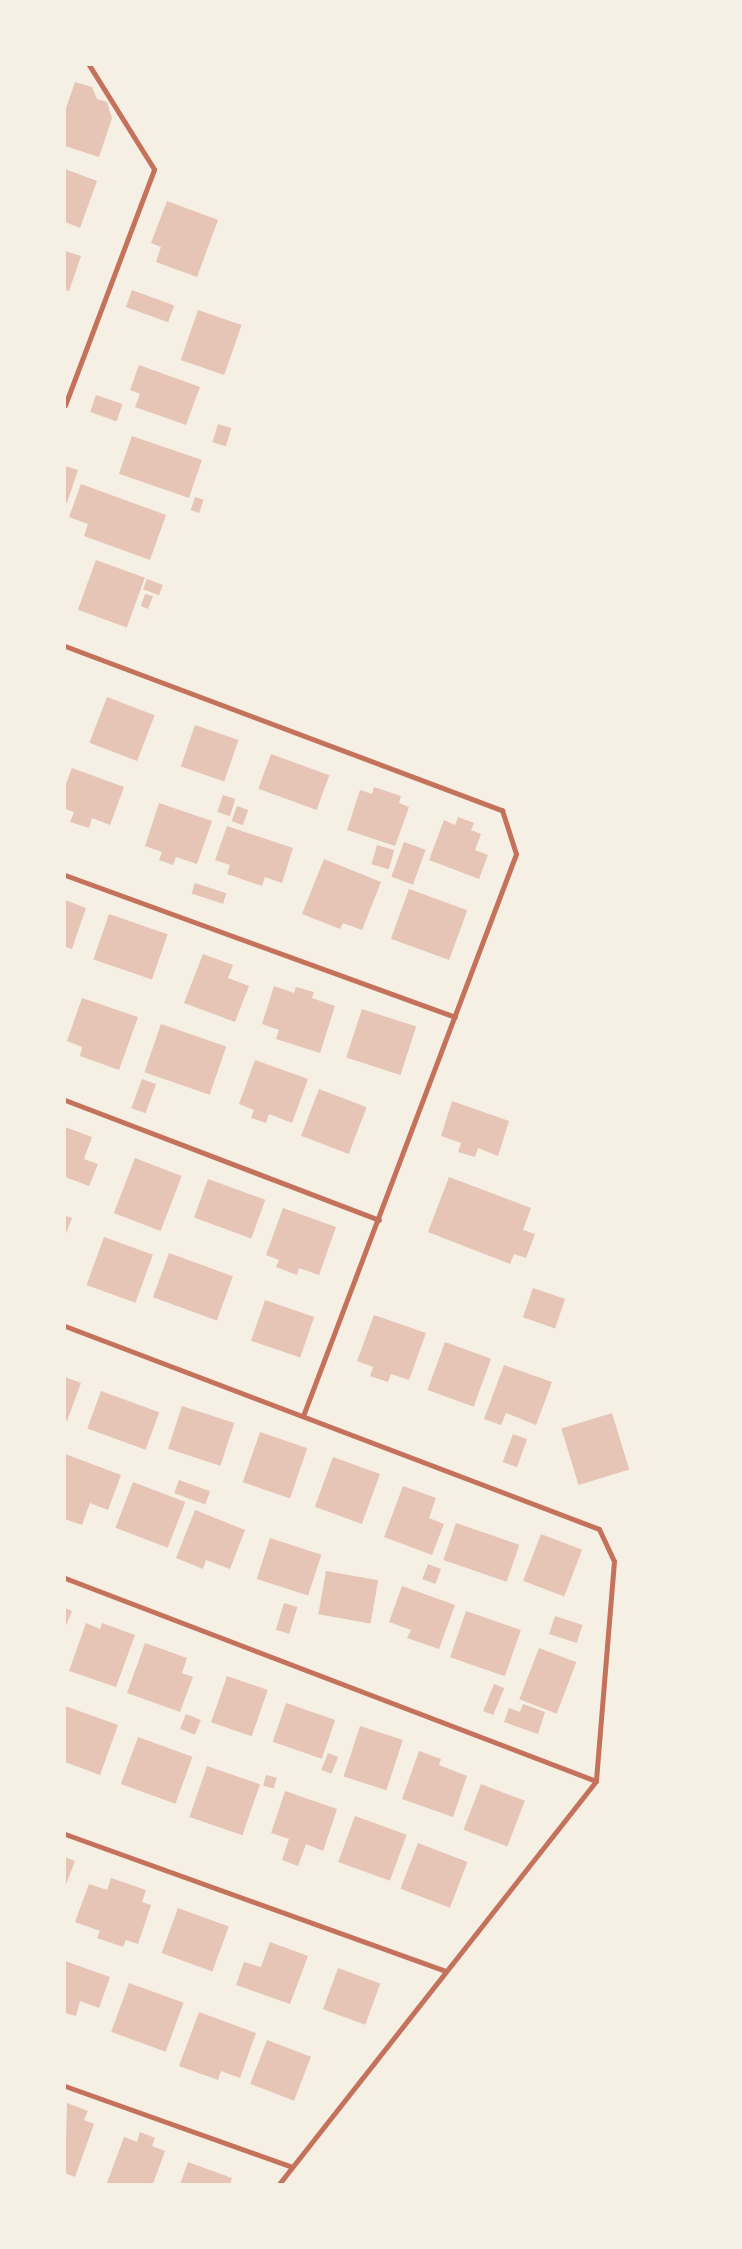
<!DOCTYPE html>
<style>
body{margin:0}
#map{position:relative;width:742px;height:2249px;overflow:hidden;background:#f6efe4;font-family:"Fira Sans Condensed",sans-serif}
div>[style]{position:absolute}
.building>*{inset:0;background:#e6c5b7;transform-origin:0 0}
.minor>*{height:5px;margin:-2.5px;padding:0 2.5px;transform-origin:2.5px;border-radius:2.5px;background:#c5725c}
span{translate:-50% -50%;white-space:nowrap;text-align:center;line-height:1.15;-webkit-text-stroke:4.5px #f6efe4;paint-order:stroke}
.frame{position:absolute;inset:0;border:66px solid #f6efe4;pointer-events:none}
</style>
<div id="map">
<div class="building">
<div style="clip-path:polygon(75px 82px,92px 87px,97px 99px,107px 102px,112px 118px,99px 157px,65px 146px,65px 111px)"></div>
<div style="clip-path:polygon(65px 169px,97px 181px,80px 228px,65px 222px)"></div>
<div style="clip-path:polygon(167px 201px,218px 220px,197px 277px,156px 262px,161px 247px,151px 243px)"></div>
<div style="clip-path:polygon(65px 251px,81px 256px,69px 291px,65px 290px)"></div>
<div style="left:132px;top:290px;width:45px;height:18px;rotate:20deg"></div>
<div style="left:198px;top:310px;width:46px;height:53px;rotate:19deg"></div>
<div style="clip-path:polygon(139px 365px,200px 387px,186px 425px,135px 407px,140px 394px,130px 390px)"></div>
<div style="left:96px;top:395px;width:28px;height:18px;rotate:19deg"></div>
<div style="left:218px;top:424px;width:14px;height:19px;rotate:17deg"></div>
<div style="left:132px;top:436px;width:74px;height:40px;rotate:19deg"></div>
<div style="clip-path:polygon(65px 466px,78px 470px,67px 503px,65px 502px)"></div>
<div style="clip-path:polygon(81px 484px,166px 515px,150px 560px,84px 536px,88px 524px,69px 517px)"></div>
<div style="left:195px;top:497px;width:9px;height:14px;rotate:18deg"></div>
<div style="left:96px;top:560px;width:52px;height:53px;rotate:20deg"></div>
<div style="left:147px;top:579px;width:17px;height:11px;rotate:21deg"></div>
<div style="clip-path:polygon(145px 594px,153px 596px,148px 609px,141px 606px)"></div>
<div style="left:107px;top:697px;width:51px;height:49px;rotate:21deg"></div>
<div style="left:195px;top:725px;width:46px;height:44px;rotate:19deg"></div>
<div style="left:271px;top:754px;width:62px;height:37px;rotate:20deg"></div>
<div style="clip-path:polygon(72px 768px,124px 787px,110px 825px,92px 818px,89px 828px,70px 822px,74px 812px,65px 809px,65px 786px)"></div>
<div style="clip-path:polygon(374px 787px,401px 796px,399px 803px,409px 807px,395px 846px,347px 830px,360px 790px,372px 794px)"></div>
<div style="left:223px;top:795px;width:13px;height:18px;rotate:18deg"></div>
<div style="clip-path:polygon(159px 803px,212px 821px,197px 864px,176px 857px,173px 865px,159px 860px,162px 852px,145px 846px)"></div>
<div style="left:237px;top:806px;width:12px;height:16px;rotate:20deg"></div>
<div style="clip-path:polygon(458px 817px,474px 823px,471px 830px,481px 834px,475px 850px,488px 855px,479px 879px,429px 860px,444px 820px,455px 825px)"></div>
<div style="clip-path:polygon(227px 826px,293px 848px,282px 883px,265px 877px,262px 886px,227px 874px,230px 865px,215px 860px)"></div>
<div style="left:404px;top:842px;width:23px;height:37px;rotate:20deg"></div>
<div style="left:377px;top:845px;width:18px;height:20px;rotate:16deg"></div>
<div style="clip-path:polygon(324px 859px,381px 882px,362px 930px,343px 923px,340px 929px,302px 914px)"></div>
<div style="left:195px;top:883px;width:33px;height:11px;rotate:18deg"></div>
<div style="left:409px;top:889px;width:62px;height:53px;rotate:20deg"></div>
<div style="clip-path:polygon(65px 900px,86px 908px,72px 949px,65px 947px)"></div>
<div style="left:109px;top:914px;width:62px;height:48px;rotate:19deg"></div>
<div style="clip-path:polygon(203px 954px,233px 965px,228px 978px,249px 986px,235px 1022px,184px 1003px)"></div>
<div style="clip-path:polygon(274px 986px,294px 993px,296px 987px,314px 992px,312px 998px,335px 1006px,320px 1053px,276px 1039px,279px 1030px,262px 1024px)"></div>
<div style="clip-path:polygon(82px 998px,138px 1017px,119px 1070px,80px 1056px,82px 1047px,67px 1041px)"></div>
<div style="left:362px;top:1009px;width:57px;height:51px;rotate:18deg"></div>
<div style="left:161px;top:1024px;width:69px;height:51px;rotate:19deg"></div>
<div style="clip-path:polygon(255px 1060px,308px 1079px,292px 1123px,269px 1114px,266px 1123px,251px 1118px,254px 1110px,239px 1104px)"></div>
<div style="left:142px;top:1079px;width:15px;height:31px;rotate:20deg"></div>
<div style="left:319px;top:1089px;width:51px;height:50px;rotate:21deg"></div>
<div style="clip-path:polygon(452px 1101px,509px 1121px,498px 1156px,478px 1148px,475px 1157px,458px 1152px,461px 1143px,441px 1136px)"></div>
<div style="clip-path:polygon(65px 1127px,92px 1137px,84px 1159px,98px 1164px,89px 1186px,65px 1177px)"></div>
<div style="left:135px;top:1158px;width:50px;height:59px;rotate:21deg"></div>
<div style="clip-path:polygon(449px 1177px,531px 1208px,523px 1230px,535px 1234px,526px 1258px,514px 1254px,510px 1264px,428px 1232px)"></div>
<div style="left:208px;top:1179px;width:61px;height:41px;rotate:20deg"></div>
<div style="clip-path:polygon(283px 1208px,336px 1227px,319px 1275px,299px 1268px,297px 1275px,276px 1267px,279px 1260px,266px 1255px)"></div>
<div style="clip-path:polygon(65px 1216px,72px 1218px,65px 1236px)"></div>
<div style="left:104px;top:1237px;width:52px;height:51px;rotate:20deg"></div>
<div style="left:169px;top:1253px;width:68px;height:47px;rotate:20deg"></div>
<div style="left:533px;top:1288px;width:34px;height:31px;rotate:19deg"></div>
<div style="left:265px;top:1300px;width:52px;height:43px;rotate:19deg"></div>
<div style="clip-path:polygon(374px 1315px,426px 1333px,409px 1380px,391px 1374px,388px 1382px,370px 1376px,373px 1367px,357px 1361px)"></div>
<div style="left:445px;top:1342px;width:49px;height:51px;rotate:20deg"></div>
<div style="clip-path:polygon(504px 1365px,552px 1382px,536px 1425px,506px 1413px,501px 1425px,484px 1419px)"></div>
<div style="clip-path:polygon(65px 1377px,81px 1383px,67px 1421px,65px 1420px)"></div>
<div style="left:101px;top:1391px;width:62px;height:40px;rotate:20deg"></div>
<div style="left:182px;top:1406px;width:55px;height:45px;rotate:18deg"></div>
<div style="left:612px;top:1413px;width:59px;height:53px;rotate:73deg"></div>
<div style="left:260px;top:1432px;width:50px;height:53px;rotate:19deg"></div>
<div style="left:513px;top:1434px;width:15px;height:30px;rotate:20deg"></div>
<div style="clip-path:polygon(65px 1454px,121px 1475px,108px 1510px,90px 1503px,82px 1525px,65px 1519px)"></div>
<div style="left:333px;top:1457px;width:50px;height:53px;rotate:20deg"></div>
<div style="left:179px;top:1480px;width:33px;height:14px;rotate:20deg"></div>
<div style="left:133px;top:1482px;width:56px;height:49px;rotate:21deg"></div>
<div style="clip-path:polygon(403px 1486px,436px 1498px,429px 1518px,444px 1524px,432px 1555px,384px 1537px)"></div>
<div style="clip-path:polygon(195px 1510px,245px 1530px,230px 1569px,206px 1560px,203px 1569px,176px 1558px)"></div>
<div style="left:456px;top:1523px;width:67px;height:39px;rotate:19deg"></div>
<div style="left:541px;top:1534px;width:44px;height:50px;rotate:21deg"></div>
<div style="left:270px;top:1538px;width:54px;height:43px;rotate:18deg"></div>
<div style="left:428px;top:1564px;width:14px;height:16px;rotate:21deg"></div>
<div style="left:326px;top:1571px;width:53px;height:44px;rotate:10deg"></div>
<div style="clip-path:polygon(402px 1586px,455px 1605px,439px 1649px,407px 1638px,411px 1630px,389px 1622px)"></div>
<div style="left:284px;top:1603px;width:14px;height:28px;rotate:17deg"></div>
<div style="clip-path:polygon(65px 1608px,72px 1611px,65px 1628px)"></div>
<div style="left:466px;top:1611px;width:58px;height:49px;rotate:19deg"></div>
<div style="left:555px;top:1616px;width:29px;height:19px;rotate:18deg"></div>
<div style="clip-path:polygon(86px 1623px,100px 1629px,102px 1623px,135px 1635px,116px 1687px,69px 1671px)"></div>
<div style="clip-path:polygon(145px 1643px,187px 1658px,182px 1673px,193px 1677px,180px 1712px,127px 1693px)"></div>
<div style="left:539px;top:1648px;width:40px;height:55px;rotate:21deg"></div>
<div style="left:227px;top:1676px;width:43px;height:49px;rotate:19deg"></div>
<div style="left:494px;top:1684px;width:11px;height:29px;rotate:22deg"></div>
<div style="left:286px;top:1703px;width:52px;height:41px;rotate:19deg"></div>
<div style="clip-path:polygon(523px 1704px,545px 1712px,538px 1734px,504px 1722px,509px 1708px,520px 1712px)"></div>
<div style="clip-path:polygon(65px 1706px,118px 1725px,100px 1775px,65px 1762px)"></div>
<div style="left:186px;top:1714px;width:16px;height:16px;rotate:22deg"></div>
<div style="left:360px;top:1726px;width:45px;height:53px;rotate:18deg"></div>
<div style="left:138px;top:1737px;width:58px;height:50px;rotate:20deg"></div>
<div style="clip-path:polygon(419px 1751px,441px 1759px,439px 1765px,467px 1776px,453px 1817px,402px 1799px)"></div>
<div style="left:328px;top:1753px;width:11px;height:18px;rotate:22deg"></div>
<div style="left:207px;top:1766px;width:56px;height:54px;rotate:19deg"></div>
<div style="left:266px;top:1775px;width:11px;height:11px;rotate:15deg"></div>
<div style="left:481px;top:1784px;width:47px;height:49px;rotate:21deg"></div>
<div style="clip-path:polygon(285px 1791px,337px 1809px,323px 1851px,306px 1844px,298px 1866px,282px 1860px,289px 1839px,271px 1833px)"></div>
<div style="left:355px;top:1816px;width:55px;height:49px;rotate:20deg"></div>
<div style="left:418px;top:1843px;width:53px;height:49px;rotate:21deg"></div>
<div style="clip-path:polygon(65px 1857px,75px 1861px,65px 1887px)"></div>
<div style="clip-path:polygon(111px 1878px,146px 1890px,142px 1902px,151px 1905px,138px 1944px,126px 1940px,123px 1947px,97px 1938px,100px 1931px,75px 1922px,89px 1884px,107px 1890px)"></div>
<div style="left:178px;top:1908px;width:54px;height:48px;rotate:20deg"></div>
<div style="clip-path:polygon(270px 1942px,308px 1956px,290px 2004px,236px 1985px,244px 1962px,261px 1967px)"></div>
<div style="clip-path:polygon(65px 1961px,110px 1977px,99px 2008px,80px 2001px,76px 2016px,65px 2013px)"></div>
<div style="left:338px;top:1968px;width:45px;height:44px;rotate:20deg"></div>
<div style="left:129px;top:1983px;width:58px;height:52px;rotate:20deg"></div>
<div style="clip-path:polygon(199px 2012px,256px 2033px,240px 2078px,221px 2071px,218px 2080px,179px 2066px)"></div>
<div style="left:267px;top:2040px;width:47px;height:47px;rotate:21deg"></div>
<div style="clip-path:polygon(67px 2103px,88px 2111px,84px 2120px,94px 2124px,75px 2177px,65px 2173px)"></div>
<div style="clip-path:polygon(140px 2132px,155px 2138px,152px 2146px,165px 2151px,153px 2184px,107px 2183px,124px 2137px,137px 2142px)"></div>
<div style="clip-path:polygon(188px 2162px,232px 2178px,230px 2184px,180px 2184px)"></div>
</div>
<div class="minor">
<div style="left:65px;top:405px;width:252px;rotate:-69.3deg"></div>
<div style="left:154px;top:169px;width:123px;rotate:-122deg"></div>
<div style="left:65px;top:646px;width:467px;rotate:20.6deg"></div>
<div style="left:502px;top:810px;width:46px;rotate:72.3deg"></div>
<div style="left:516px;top:854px;width:601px;rotate:110.76deg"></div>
<div style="left:65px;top:875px;width:415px;rotate:20deg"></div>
<div style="left:65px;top:1100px;width:336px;rotate:20.9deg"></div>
<div style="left:65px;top:1326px;width:571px;rotate:20.81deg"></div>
<div style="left:599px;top:1529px;width:35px;rotate:65deg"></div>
<div style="left:614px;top:1561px;width:221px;rotate:94.7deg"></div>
<div style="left:596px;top:1781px;width:513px;rotate:128.19deg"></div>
<div style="left:65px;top:1578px;width:568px;rotate:20.92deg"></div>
<div style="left:65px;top:1834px;width:405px;rotate:19.8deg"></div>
<div style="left:65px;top:2086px;width:241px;rotate:19.6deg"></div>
</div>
<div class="frame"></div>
</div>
